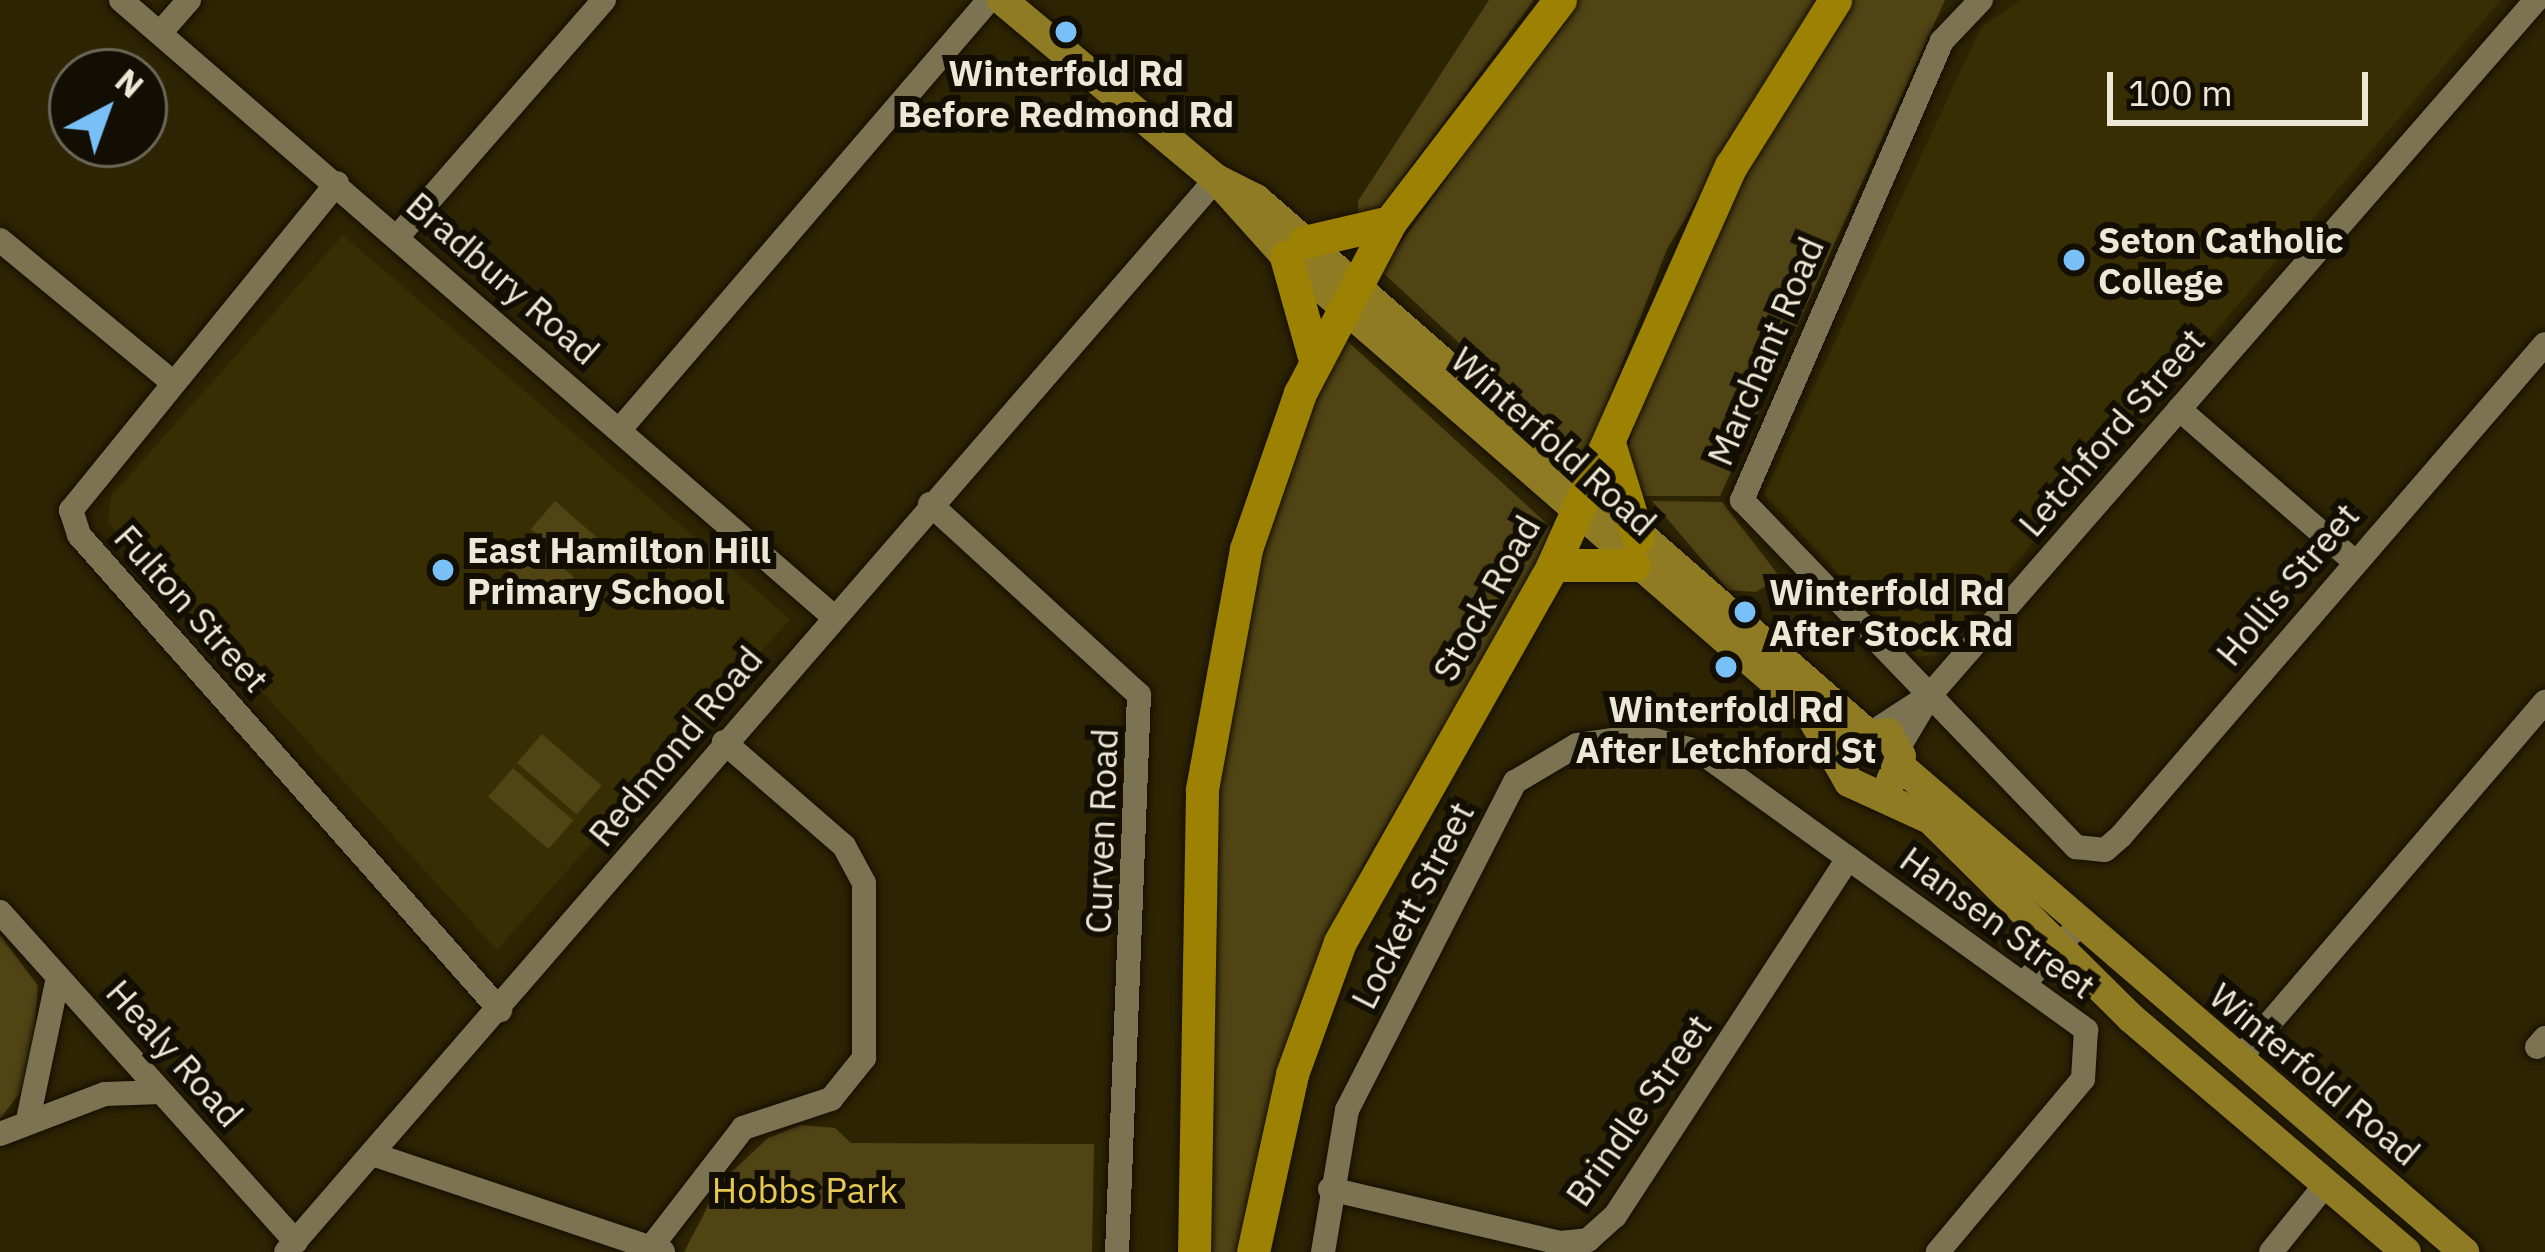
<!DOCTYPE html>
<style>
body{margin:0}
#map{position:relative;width:2545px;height:1252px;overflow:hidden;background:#2d2404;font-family:"IBM Plex Sans",sans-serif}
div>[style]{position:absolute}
.built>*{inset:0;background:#382e03}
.green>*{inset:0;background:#504415;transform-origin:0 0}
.roads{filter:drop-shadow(0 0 3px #140e00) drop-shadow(0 0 3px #140e00)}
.minor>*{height:24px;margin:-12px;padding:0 12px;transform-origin:12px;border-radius:12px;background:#7c7352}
.major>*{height:30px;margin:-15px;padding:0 15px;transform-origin:15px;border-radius:15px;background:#8f7b23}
.highway>*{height:33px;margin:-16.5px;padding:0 16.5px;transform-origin:16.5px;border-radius:16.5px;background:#9c8103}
.dots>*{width:33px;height:33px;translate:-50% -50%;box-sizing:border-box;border:6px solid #120e03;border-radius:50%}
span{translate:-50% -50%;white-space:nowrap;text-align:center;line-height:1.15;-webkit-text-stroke:12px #120e03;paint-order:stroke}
.poi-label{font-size:36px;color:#ede8d6;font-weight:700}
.left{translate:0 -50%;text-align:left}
.street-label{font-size:36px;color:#ede8d6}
.park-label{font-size:36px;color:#e7c852}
.north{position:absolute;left:48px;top:48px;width:120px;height:120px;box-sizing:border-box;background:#120e03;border:3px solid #6a6557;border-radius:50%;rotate:41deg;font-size:33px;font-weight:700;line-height:48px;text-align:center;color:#ede8d6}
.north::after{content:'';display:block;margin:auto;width:42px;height:54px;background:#79bff8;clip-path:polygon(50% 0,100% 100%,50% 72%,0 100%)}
.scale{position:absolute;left:2107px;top:72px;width:261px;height:54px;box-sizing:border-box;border:6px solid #ede8d6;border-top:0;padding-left:15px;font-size:36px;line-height:42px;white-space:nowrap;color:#ede8d6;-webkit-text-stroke:9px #120e03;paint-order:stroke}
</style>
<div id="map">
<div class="built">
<div style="clip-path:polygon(2021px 0,2501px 0,1936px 655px,1916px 657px,1764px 494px,1981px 27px)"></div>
<div style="clip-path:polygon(343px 235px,790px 619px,497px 950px,108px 522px,111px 496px)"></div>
</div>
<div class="green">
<div style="clip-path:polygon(1489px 0,1534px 0,1379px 209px,1358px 220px,1358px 201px)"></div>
<div style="clip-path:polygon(1574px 0,1816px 0,1667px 249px,1585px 459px,1381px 271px)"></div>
<div style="clip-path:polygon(1850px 0,1945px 0,1720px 496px,1636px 496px,1626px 456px,1637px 416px,1727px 199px)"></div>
<div style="clip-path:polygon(1344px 338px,1557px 533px,1363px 865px,1291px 1031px,1239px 1252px,1208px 1252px,1215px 778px,1247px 596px,1290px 450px)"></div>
<div style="left:555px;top:501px;width:62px;height:37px;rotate:41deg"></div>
<div style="clip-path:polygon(1652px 501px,1722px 502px,1780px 577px,1756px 592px,1728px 590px)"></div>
<div style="left:527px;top:536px;width:62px;height:38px;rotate:41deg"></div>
<div style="left:542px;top:734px;width:79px;height:38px;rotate:41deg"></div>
<div style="left:513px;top:768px;width:80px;height:38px;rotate:41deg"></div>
<div style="clip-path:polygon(0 935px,38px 986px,30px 1080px,0 1119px)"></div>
<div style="clip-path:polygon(801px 1125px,835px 1128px,851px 1143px,1094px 1144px,1092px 1252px,684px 1252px,720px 1183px,768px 1138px)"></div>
</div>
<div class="roads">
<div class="minor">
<div style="left:121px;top:0;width:941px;rotate:40.87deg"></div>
<div style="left:1981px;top:0;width:57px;rotate:133.6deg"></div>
<div style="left:1942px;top:41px;width:501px;rotate:113.54deg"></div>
<div style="left:1742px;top:500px;width:482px;rotate:46.1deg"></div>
<div style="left:2076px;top:847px;width:29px;rotate:6deg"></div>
<div style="left:2105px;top:850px;width:21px;rotate:-41deg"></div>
<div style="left:2121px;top:836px;width:649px;rotate:-49.25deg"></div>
<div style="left:160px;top:33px;width:44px;rotate:-48.7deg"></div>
<div style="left:337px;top:183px;width:422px;rotate:129.1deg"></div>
<div style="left:71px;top:510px;width:26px;rotate:72deg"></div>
<div style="left:79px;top:535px;width:635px;rotate:48.45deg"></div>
<div style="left:399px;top:235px;width:312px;rotate:-48.9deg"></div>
<div style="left:0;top:240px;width:220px;rotate:39.5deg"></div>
<div style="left:2179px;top:409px;width:232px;rotate:41deg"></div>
<div style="left:622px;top:427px;width:563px;rotate:-49.32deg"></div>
<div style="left:930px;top:504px;width:283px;rotate:42.4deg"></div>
<div style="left:1139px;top:695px;width:557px;rotate:92.26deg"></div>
<div style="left:1879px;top:728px;width:61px;rotate:-32.9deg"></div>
<div style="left:1899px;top:747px;width:61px;rotate:-59.2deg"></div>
<div style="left:1930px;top:695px;width:922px;rotate:-48.91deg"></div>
<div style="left:0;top:912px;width:443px;rotate:48.1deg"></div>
<div style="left:2026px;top:981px;width:77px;rotate:-46.6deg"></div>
<div style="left:2537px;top:1047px;width:12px;rotate:-48deg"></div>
<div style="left:2238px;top:1060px;width:472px;rotate:-49.4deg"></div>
<div style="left:29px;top:1115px;width:141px;rotate:-78.1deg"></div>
<div style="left:0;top:1134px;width:112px;rotate:-20.9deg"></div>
<div style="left:105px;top:1094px;width:56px;rotate:-2deg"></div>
<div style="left:375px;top:1155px;width:304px;rotate:18.6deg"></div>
<div style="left:1330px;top:1189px;width:236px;rotate:13.2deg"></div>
<div style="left:1560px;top:1243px;width:28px;rotate:-6deg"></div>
<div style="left:1588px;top:1240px;width:36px;rotate:-42deg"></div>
<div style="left:1615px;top:1216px;width:427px;rotate:-56.9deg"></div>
<div style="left:655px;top:1242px;width:144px;rotate:-52.3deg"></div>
<div style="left:743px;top:1128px;width:93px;rotate:-18.2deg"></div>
<div style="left:831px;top:1099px;width:53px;rotate:-51.2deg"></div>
<div style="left:864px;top:1058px;width:175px;rotate:-90deg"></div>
<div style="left:864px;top:883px;width:42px;rotate:-118.4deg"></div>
<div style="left:844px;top:846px;width:159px;rotate:-139.1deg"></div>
<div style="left:286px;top:1252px;width:1420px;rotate:-49.08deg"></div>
<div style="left:1323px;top:1252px;width:144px;rotate:-80.4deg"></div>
<div style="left:1347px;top:1110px;width:369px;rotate:-62.9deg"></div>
<div style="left:1515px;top:782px;width:72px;rotate:-30.8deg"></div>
<div style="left:1577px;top:745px;width:63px;rotate:-8.3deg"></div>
<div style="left:1639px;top:736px;width:64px;rotate:14.5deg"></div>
<div style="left:1701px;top:752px;width:475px;rotate:35.8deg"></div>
<div style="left:2086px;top:1030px;width:49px;rotate:93.5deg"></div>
<div style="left:2083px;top:1079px;width:226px;rotate:130deg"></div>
<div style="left:2271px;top:1252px;width:87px;rotate:-51deg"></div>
</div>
<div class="major">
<div style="left:1002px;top:0;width:279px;rotate:39.9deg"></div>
<div style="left:1216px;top:179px;width:45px;rotate:26.6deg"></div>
<div style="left:1256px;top:199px;width:804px;rotate:41.17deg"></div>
<div style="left:1216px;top:179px;width:105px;rotate:48.1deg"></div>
<div style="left:1286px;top:257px;width:692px;rotate:41.01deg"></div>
<div style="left:1808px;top:711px;width:82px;rotate:60deg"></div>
<div style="left:1849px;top:782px;width:89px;rotate:24.6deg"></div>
<div style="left:1930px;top:819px;width:283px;rotate:44.7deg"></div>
<div style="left:2131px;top:1018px;width:361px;rotate:40.4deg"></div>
<div style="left:1846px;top:738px;width:42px;rotate:-6.8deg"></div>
<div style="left:1888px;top:733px;width:26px;rotate:61deg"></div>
<div style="left:1901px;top:756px;width:27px;rotate:112deg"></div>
<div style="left:1900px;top:766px;width:745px;rotate:40.75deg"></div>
</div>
<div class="highway">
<div style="left:1304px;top:242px;width:88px;rotate:-13.1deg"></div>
<div style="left:1286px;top:257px;width:107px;rotate:74.3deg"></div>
<div style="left:1609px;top:443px;width:98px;rotate:72.9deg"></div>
<div style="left:1553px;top:565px;width:81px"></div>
<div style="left:1194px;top:1252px;width:463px;rotate:-89deg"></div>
<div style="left:1202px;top:789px;width:244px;rotate:-79.6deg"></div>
<div style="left:1246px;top:549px;width:165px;rotate:-70.9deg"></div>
<div style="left:1300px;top:393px;width:193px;rotate:-62.2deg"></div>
<div style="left:1390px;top:222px;width:280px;rotate:-52.6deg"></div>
<div style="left:1253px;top:1252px;width:182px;rotate:-77.6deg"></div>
<div style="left:1292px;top:1074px;width:140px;rotate:-70deg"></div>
<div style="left:1340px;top:942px;width:433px;rotate:-60.5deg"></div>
<div style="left:1553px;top:565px;width:437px;rotate:-66deg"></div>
<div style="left:1731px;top:166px;width:196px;rotate:-57.9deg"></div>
</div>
</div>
<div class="dots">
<div style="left:1066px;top:32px;background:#79bff8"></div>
<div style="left:2074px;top:260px;background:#79bff8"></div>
<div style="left:443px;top:570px;background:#79bff8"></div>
<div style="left:1745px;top:612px;background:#79bff8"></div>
<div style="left:1726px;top:667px;background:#79bff8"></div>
</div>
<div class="poi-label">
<span style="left:1066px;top:93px">Winterfold Rd<br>Before Redmond Rd</span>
<span class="left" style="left:2098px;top:260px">Seton Catholic<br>College</span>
<span class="left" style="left:467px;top:570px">East Hamilton Hill<br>Primary School</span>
<span class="left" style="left:1769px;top:612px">Winterfold Rd<br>After Stock Rd</span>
<span style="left:1726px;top:729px">Winterfold Rd<br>After Letchford St</span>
</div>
<div class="street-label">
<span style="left:503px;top:278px;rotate:41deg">Bradbury Road</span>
<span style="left:1765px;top:351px;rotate:-67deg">Marchant Road</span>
<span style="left:2111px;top:432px;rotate:-49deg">Letchford Street</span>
<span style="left:1554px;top:441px;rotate:42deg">Winterfold Road</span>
<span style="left:2287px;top:584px;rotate:-50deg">Hollis Street</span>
<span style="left:1486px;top:598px;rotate:-61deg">Stock Road</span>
<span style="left:192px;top:608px;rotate:48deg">Fulton Street</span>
<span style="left:675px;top:746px;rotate:-50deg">Redmond Road</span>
<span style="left:1101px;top:831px;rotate:-88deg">Curven Road</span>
<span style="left:1412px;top:905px;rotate:-63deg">Lockett Street</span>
<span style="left:1998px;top:922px;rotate:36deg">Hansen Street</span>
<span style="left:175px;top:1053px;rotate:48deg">Healy Road</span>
<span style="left:2315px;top:1074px;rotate:40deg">Winterfold Road</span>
<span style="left:1638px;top:1110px;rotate:-55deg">Brindle Street</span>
</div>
<div class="park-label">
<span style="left:805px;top:1190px">Hobbs Park</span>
</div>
<div class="north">N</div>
<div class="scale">100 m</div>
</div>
